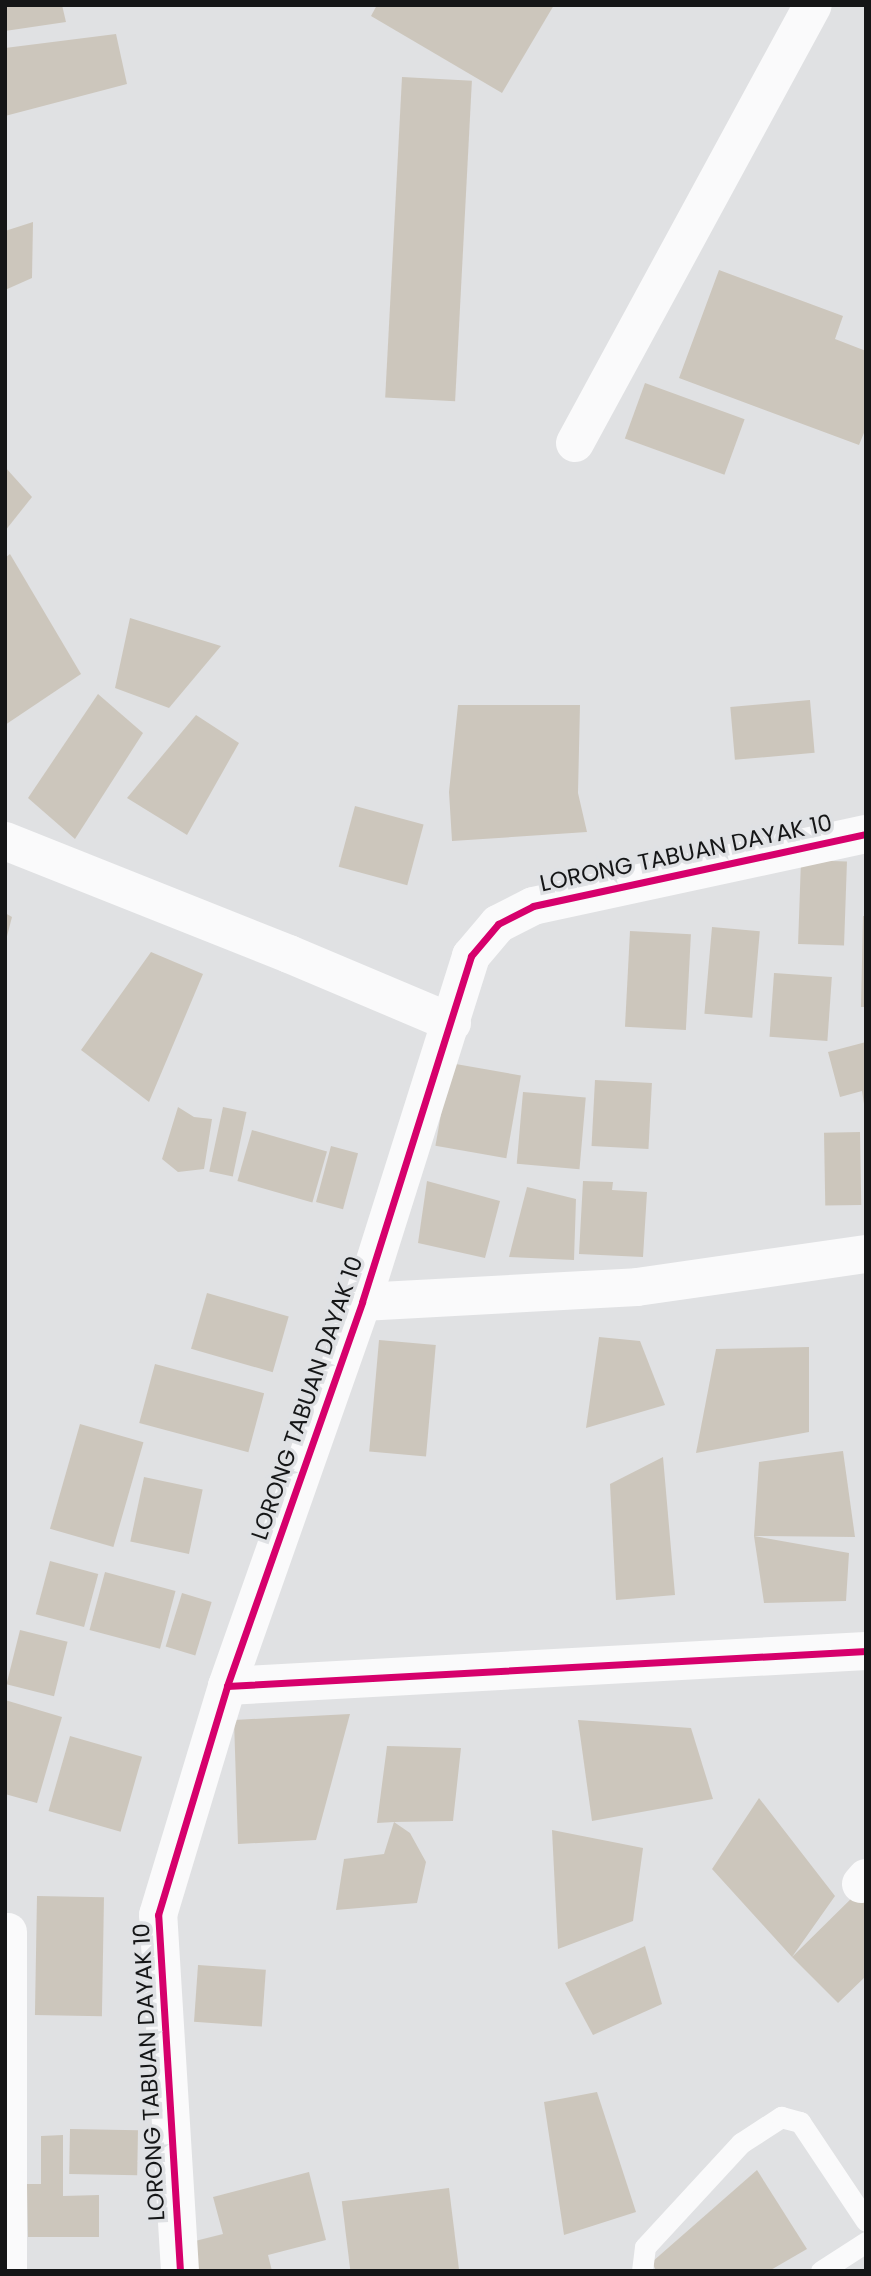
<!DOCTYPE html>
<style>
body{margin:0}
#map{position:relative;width:871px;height:2276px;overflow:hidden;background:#e0e1e3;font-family:Poppins,sans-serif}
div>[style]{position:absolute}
.building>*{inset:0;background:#ccc6bc;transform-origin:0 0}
.lane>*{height:21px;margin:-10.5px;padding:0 10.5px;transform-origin:10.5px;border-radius:10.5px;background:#fafafb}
.street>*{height:38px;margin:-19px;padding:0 19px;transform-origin:19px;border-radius:19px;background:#fafafb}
.cycleway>*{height:7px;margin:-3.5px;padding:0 3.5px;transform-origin:3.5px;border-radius:3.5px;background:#d6006c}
span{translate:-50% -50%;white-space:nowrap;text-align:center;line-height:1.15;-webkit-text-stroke:7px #dfe1e4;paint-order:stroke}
.street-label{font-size:23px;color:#151617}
.frame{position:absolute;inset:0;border:7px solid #151617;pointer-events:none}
</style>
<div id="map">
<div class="building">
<div style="clip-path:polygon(5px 5px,62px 5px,66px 22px,5px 31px)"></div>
<div style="clip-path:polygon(377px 5px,554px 5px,502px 93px,371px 16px)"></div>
<div style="clip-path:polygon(116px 34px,127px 84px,5px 116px,5px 48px)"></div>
<div style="left:402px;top:77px;width:70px;height:321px;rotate:3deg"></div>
<div style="clip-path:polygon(33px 222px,32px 278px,5px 290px,5px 231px)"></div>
<div style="clip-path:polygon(719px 270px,843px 316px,835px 339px,866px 351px,866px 428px,859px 445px,679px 378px)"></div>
<div style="left:645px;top:383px;width:106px;height:59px;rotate:20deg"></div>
<div style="clip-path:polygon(5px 467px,32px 497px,5px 531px)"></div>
<div style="clip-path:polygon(10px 554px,81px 674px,5px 725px,5px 558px)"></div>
<div style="clip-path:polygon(130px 618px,221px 646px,169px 708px,115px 688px)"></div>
<div style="clip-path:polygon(98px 694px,143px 733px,75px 839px,28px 798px)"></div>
<div style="left:810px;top:700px;width:53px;height:80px;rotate:85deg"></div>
<div style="clip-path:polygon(458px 705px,580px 705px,578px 793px,587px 832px,452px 841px,449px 792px)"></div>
<div style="clip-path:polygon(196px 715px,239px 743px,187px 835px,127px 798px)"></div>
<div style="left:355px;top:806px;width:71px;height:63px;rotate:15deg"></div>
<div style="left:801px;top:860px;width:46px;height:84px;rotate:2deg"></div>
<div style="clip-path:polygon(5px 913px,12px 917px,6px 940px,5px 939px)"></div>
<div style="clip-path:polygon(863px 916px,866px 916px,866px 1007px,861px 1007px)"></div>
<div style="left:712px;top:927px;width:48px;height:87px;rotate:5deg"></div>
<div style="left:630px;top:931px;width:61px;height:96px;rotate:3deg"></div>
<div style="clip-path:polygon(151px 952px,203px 974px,149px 1102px,81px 1050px)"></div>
<div style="left:774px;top:973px;width:58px;height:64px;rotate:4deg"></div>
<div style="clip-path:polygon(866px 1042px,866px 1104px,864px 1104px,862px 1091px,840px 1097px,828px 1052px)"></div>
<div style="left:450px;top:1063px;width:72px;height:84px;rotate:10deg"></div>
<div style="left:595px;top:1080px;width:57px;height:66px;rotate:3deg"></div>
<div style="left:523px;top:1092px;width:63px;height:72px;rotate:5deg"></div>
<div style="clip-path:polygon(178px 1107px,194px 1117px,212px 1119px,204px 1169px,178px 1172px,162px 1159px)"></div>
<div style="left:223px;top:1107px;width:24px;height:66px;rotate:12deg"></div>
<div style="left:252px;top:1130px;width:78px;height:53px;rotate:16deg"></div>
<div style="left:860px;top:1132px;width:73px;height:36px;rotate:89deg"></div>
<div style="left:331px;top:1146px;width:28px;height:58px;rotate:15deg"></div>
<div style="clip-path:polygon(427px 1181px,500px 1201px,485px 1258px,418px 1243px)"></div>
<div style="clip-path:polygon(583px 1181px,613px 1182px,612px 1190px,647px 1192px,643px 1257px,579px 1254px)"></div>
<div style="clip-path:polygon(527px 1187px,576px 1199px,574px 1260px,509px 1257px)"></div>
<div style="left:207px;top:1293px;width:85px;height:58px;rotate:16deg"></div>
<div style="clip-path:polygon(599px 1337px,640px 1341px,665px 1405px,586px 1428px)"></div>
<div style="left:379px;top:1340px;width:57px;height:112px;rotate:5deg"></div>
<div style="clip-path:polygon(809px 1347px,809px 1432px,696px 1453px,716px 1349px)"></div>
<div style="left:155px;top:1364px;width:113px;height:61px;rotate:15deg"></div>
<div style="left:80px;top:1424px;width:66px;height:109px;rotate:16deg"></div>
<div style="clip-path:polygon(843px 1451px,855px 1537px,754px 1536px,759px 1462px)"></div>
<div style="clip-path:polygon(663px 1457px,675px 1595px,616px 1600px,610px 1484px)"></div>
<div style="left:144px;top:1477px;width:60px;height:66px;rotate:12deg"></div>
<div style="clip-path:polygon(754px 1536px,849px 1553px,846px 1601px,764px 1603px)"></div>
<div style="left:50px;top:1561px;width:50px;height:55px;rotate:15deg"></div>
<div style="left:105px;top:1572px;width:73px;height:60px;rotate:15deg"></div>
<div style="left:182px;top:1593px;width:31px;height:56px;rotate:17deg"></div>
<div style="left:20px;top:1630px;width:49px;height:56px;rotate:14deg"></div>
<div style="clip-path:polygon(5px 1700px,62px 1717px,37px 1803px,5px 1794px)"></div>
<div style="clip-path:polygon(350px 1714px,316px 1840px,238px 1844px,234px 1720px)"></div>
<div style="clip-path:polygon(578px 1720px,691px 1728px,713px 1799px,592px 1821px)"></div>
<div style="left:70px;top:1736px;width:75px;height:78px;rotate:16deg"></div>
<div style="clip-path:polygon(387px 1746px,461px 1748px,453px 1821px,394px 1822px,410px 1833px,426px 1862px,417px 1903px,336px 1910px,344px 1859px,384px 1854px,394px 1822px,377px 1823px)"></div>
<div style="clip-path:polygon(759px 1798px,835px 1896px,792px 1957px,866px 1884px,866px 1976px,838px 2003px,792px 1957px,712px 1869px)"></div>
<div style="clip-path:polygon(552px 1830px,643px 1848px,633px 1921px,558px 1949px)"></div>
<div style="left:37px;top:1896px;width:67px;height:119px;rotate:1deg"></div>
<div style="clip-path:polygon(645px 1946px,662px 2004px,593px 2035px,565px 1983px)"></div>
<div style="left:198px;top:1965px;width:68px;height:57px;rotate:4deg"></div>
<div style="clip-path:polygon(597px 2092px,636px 2212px,564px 2235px,544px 2102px)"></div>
<div style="left:70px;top:2129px;width:68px;height:45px;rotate:1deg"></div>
<div style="clip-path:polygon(63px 2135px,63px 2196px,99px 2195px,99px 2237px,28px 2237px,27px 2184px,41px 2184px,41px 2136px)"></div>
<div style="clip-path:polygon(757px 2170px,807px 2249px,769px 2271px,656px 2271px,652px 2262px)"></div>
<div style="clip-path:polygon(309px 2172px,326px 2240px,268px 2255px,272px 2271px,194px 2271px,187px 2243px,223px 2234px,213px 2197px)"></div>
<div style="left:449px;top:2188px;width:84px;height:108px;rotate:83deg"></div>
</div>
<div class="lane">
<div style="left:642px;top:2271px;width:24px;rotate:-83deg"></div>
<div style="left:645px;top:2247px;width:142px;rotate:-47.3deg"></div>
<div style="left:741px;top:2143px;width:48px;rotate:-33deg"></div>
<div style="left:781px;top:2117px;width:20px;rotate:15deg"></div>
<div style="left:800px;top:2122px;width:119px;rotate:56.3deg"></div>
<div style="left:821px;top:2271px;width:54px;rotate:-32.8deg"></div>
</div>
<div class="street">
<div style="left:575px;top:443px;width:498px;rotate:-61.5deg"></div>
<div style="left:5px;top:841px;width:306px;rotate:21.7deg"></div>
<div style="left:289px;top:954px;width:177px;rotate:22.9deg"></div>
<div style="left:362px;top:1302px;width:275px;rotate:-3.1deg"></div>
<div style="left:637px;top:1287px;width:231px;rotate:-8.2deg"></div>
<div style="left:227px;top:1686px;width:640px;rotate:-3.14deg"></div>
<div style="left:861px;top:1884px;width:8px;rotate:-50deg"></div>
<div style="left:8px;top:1932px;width:339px;rotate:90deg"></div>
<div style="left:180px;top:2271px;width:357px;rotate:-93.5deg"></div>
<div style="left:158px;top:1915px;width:239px;rotate:-73.2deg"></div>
<div style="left:227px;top:1686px;width:407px;rotate:-70.6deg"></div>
<div style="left:362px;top:1302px;width:363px;rotate:-72.5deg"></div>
<div style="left:471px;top:956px;width:42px;rotate:-49.8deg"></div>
<div style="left:498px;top:924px;width:39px;rotate:-27deg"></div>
<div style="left:533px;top:906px;width:341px;rotate:-12.2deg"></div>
</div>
<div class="cycleway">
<div style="left:227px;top:1686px;width:640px;rotate:-3.14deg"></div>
<div style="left:180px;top:2271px;width:357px;rotate:-93.5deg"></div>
<div style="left:158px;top:1915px;width:239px;rotate:-73.2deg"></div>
<div style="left:227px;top:1686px;width:407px;rotate:-70.6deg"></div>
<div style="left:362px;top:1302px;width:363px;rotate:-72.5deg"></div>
<div style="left:471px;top:956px;width:42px;rotate:-49.8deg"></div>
<div style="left:498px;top:924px;width:39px;rotate:-27deg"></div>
<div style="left:533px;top:906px;width:341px;rotate:-12.2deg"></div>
</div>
<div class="street-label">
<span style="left:686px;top:853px;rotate:-12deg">LORONG TABUAN DAYAK 10</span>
<span style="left:307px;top:1398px;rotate:-71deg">LORONG TABUAN DAYAK 10</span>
<span style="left:149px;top:2072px;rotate:-93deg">LORONG TABUAN DAYAK 10</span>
</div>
<div class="frame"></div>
</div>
